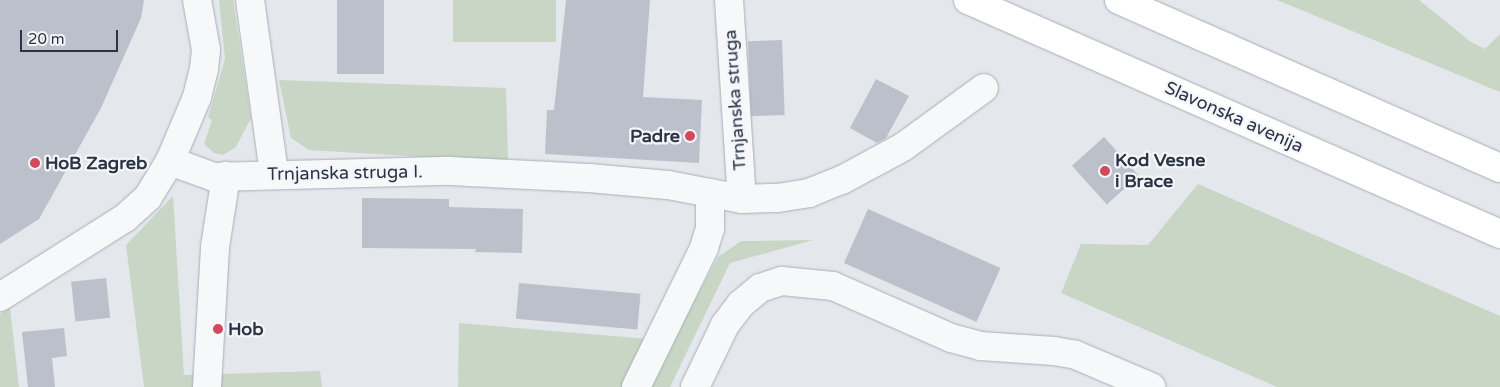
<!DOCTYPE html>
<style>
body{margin:0}
#map{position:relative;width:1500px;height:387px;overflow:hidden;background:#e4e7ec;font-family:"Varela Round",sans-serif}
div>[style]{position:absolute}
.green>*{inset:0;background:#c9d6c5;transform-origin:0 0}
.building>*{inset:0;background:#bbc0ca;transform-origin:0 0}
.roads{filter:drop-shadow(0 0 1px #a9aeb7) drop-shadow(0 0 1px #a9aeb7)}
.minor>*{height:28px;margin:-14px;padding:0 14px;transform-origin:14px;border-radius:14px;background:#f7f8fa}
.major>*{height:28px;margin:-14px;padding:0 14px;transform-origin:14px;border-radius:14px;background:#fff}
.dots>*{width:14px;height:14px;translate:-50% -50%;box-sizing:border-box;border:2px solid #f4f6f9;border-radius:50%}
span{translate:-50% -50%;white-space:nowrap;text-align:center;line-height:1.15;-webkit-text-stroke:4.5px #f4f6f9;paint-order:stroke}
.street-label{font-size:18px;color:#2b3445}
.poi-label{font-size:18px;color:#2b3445;font-weight:700}
.right{translate:-100% -50%;text-align:right}
.left{translate:0 -50%;text-align:left}
.scale{position:absolute;left:20px;top:30px;width:98px;height:22px;box-sizing:border-box;border:2px solid #2b3445;border-top:0;padding-left:6px;font-size:15px;line-height:18px;white-space:nowrap;color:#2b3445;-webkit-text-stroke:4px #f4f6f9;paint-order:stroke}
</style>
<div id="map">
<div class="green">
<div style="clip-path:polygon(219px 0,233px 0,251px 118px,236px 147px,223px 155px,214px 153px,204px 144px,212px 120px,208px 117px,225px 59px)"></div>
<div style="left:453px;top:0;width:103px;height:42px"></div>
<div style="clip-path:polygon(1277px 0,1419px 0,1471px 42px,1485px 49px,1500px 34px,1500px 92px)"></div>
<div style="clip-path:polygon(279px 80px,506px 88px,508px 162px,309px 150px,291px 138px)"></div>
<div style="clip-path:polygon(1198px 184px,1500px 316px,1500px 387px,1277px 387px,1061px 293px,1081px 244px,1148px 245px)"></div>
<div style="clip-path:polygon(173px 196px,184px 375px,320px 371px,322px 387px,144px 387px,126px 245px)"></div>
<div style="clip-path:polygon(813px 240px,730px 263px,670px 387px,648px 387px,718px 257px,741px 241px)"></div>
<div style="clip-path:polygon(10px 308px,19px 387px,0 387px,0 314px)"></div>
<div style="clip-path:polygon(459px 323px,649px 339px,622px 387px,458px 387px)"></div>
</div>
<div class="building">
<div style="clip-path:polygon(0 0,144px 0,141px 18px,101px 108px,39px 219px,0 244px)"></div>
<div style="left:337px;top:0;width:47px;height:74px"></div>
<div style="clip-path:polygon(566px 0,650px 0,643px 97px,702px 100px,699px 163px,545px 154px,547px 110px,554px 110px)"></div>
<div style="left:782px;top:40px;width:75px;height:34px;rotate:88deg"></div>
<div style="clip-path:polygon(876px 79px,909px 96px,886px 138px,877px 143px,850px 128px)"></div>
<div style="left:1104px;top:137px;width:52px;height:43px;rotate:48deg"></div>
<div style="clip-path:polygon(362px 198px,449px 199px,449px 207px,523px 209px,522px 253px,475px 252px,476px 249px,362px 248px)"></div>
<div style="left:868px;top:209px;width:145px;height:59px;rotate:24deg"></div>
<div style="left:106px;top:278px;width:40px;height:35px;rotate:84deg"></div>
<div style="left:519px;top:283px;width:122px;height:36px;rotate:5deg"></div>
<div style="clip-path:polygon(64px 328px,67px 356px,52px 358px,55px 387px,28px 387px,22px 332px)"></div>
</div>
<div class="roads">
<div class="minor">
<div style="left:250px;top:0;width:175px;rotate:82.1deg"></div>
<div style="left:729px;top:0;width:199px;rotate:86.3deg"></div>
<div style="left:170px;top:161px;width:69px;rotate:-67.1deg"></div>
<div style="left:197px;top:97px;width:29px;rotate:-76deg"></div>
<div style="left:204px;top:69px;width:19px;rotate:-84deg"></div>
<div style="left:206px;top:50px;width:51px;rotate:-100.2deg"></div>
<div style="left:0;top:297px;width:148px;rotate:-32.3deg"></div>
<div style="left:125px;top:218px;width:31px;rotate:-42deg"></div>
<div style="left:148px;top:197px;width:42px;rotate:-58.6deg"></div>
<div style="left:170px;top:161px;width:47px;rotate:20deg"></div>
<div style="left:214px;top:177px;width:236px;rotate:-1.5deg"></div>
<div style="left:450px;top:171px;width:139px;rotate:2.9deg"></div>
<div style="left:589px;top:178px;width:79px;rotate:5.1deg"></div>
<div style="left:668px;top:185px;width:75px;rotate:10.7deg"></div>
<div style="left:742px;top:199px;width:36px;rotate:-2deg"></div>
<div style="left:778px;top:198px;width:31px;rotate:-9deg"></div>
<div style="left:809px;top:193px;width:35px;rotate:-22deg"></div>
<div style="left:842px;top:180px;width:69px;rotate:-28.4deg"></div>
<div style="left:903px;top:147px;width:100px;rotate:-36.1deg"></div>
<div style="left:207px;top:387px;width:140px;rotate:-86.7deg"></div>
<div style="left:215px;top:247px;width:72px;rotate:-81.2deg"></div>
<div style="left:636px;top:387px;width:155px;rotate:-63.9deg"></div>
<div style="left:704px;top:248px;width:21px;rotate:-73deg"></div>
<div style="left:710px;top:228px;width:35px;rotate:-90deg"></div>
<div style="left:695px;top:387px;width:69px;rotate:-64.2deg"></div>
<div style="left:725px;top:325px;width:26px;rotate:-53deg"></div>
<div style="left:741px;top:304px;width:25px;rotate:-40deg"></div>
<div style="left:760px;top:288px;width:23px;rotate:-18deg"></div>
<div style="left:782px;top:281px;width:51px;rotate:5.6deg"></div>
<div style="left:833px;top:286px;width:129px;rotate:23.8deg"></div>
<div style="left:951px;top:338px;width:30px;rotate:15deg"></div>
<div style="left:980px;top:346px;width:74px;rotate:3.9deg"></div>
<div style="left:1054px;top:351px;width:22px;rotate:10deg"></div>
<div style="left:1076px;top:355px;width:82px;rotate:23.1deg"></div>
</div>
<div class="major">
<div style="left:968px;top:0;width:581px;rotate:23.74deg"></div>
<div style="left:1119px;top:0;width:416px;rotate:23.8deg"></div>
</div>
</div>
<div class="dots">
<div style="left:690px;top:136px;background:#d1495b"></div>
<div style="left:35px;top:163px;background:#d1495b"></div>
<div style="left:1105px;top:171px;background:#d1495b"></div>
<div style="left:218px;top:329px;background:#d1495b"></div>
</div>
<div class="street-label">
<span style="left:735px;top:100px;rotate:-94deg">Trnjanska struga</span>
<span style="left:1234px;top:117px;rotate:24deg">Slavonska avenija</span>
<span style="left:345px;top:173px;rotate:-1deg">Trnjanska struga I.</span>
</div>
<div class="poi-label">
<span class="right" style="left:680px;top:136px">Padre</span>
<span class="left" style="left:1115px;top:171px">Kod Vesne<br>i Brace</span>
<span class="left" style="left:45px;top:163px">HoB Zagreb</span>
<span class="left" style="left:228px;top:329px">Hob</span>
</div>
<div class="scale">20 m</div>
</div>
